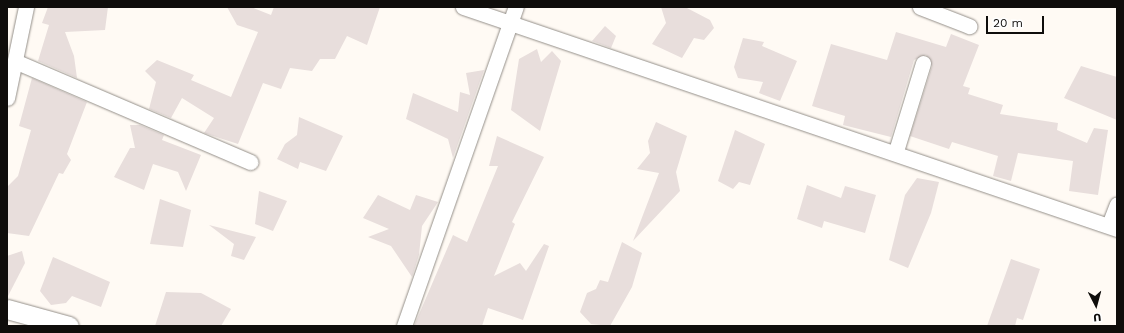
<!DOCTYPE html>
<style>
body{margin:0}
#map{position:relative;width:1124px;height:333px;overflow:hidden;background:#fffaf4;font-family:"Work Sans",sans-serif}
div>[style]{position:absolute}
.building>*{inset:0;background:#e8dedc}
.roads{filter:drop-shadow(0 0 1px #948f89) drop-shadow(0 0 1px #948f89)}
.minor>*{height:15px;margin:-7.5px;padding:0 7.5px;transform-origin:7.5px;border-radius:7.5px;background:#fff}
.tertiary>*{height:19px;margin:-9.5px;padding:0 9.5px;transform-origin:9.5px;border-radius:9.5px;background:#fff}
span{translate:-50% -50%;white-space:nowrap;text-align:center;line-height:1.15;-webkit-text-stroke:3px #fff;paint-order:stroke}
.frame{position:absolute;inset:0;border:8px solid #0f0d0b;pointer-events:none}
.north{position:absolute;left:1076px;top:285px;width:40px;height:40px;-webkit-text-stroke:3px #fff;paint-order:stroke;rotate:174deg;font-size:11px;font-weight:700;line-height:16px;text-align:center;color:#0f0d0b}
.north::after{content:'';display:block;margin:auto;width:14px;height:18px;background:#0f0d0b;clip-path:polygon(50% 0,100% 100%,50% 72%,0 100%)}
.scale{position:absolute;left:986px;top:16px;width:58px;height:18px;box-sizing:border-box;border:2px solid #0f0d0b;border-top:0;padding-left:5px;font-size:12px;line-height:14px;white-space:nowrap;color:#0f0d0b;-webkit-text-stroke:3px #fff;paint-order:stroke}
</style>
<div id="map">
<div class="building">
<div style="clip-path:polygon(48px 7px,108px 7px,105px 30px,65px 32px,74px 56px,77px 78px,38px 61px,49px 25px,42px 23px)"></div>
<div style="clip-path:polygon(227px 7px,251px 7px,271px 15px,274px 7px,380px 7px,367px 45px,347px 36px,335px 59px,320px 59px,312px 71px,290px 68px,281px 89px,263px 83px,238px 144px,204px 133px,214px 118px,182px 98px,171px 118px,149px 109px,156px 82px,145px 71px,157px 60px,194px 75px,191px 80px,231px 97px,258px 32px,237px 25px)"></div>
<div style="clip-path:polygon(661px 7px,685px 7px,710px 20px,714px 28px,704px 40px,694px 38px,682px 58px,652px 44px,666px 23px)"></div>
<div style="clip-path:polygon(605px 26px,616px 36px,611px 48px,592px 41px)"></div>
<div style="clip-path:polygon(896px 32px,946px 47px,951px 34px,979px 45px,963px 86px,970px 88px,968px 94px,1003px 105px,1000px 114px,1058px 123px,1057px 130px,1087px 143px,1094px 128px,1108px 130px,1098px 195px,1069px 191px,1073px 161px,1018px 153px,1011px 181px,993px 176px,998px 156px,952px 142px,949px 149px,910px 136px,932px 66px,926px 55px,914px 60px,891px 137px,843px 125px,845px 116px,812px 106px,831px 44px,887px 60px)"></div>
<div style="clip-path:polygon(743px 38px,764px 42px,762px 46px,797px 61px,780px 101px,759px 93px,763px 82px,738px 78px,734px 67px)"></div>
<div style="clip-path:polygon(537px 49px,541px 62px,552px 51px,561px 61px,540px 131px,511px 110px,519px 59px)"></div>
<div style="clip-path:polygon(1081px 66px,1117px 77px,1117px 120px,1064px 98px)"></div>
<div style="clip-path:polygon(484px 70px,453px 158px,448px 139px,406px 119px,413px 93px,458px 112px,460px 92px,470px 95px,466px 73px)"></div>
<div style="clip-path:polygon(32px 78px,87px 102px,67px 154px,71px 160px,63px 174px,59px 173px,29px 236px,7px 233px,7px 187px,18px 176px,31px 130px,19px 126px)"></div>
<div style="clip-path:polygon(299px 117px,343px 136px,326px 171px,300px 162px,298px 169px,277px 159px,285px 144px,297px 135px)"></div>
<div style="clip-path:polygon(656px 122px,687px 136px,676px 172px,680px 191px,633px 241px,659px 173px,637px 169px,650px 153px,648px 141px)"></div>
<div style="clip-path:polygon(130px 125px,140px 125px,164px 135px,162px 140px,201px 155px,186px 191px,178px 172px,153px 164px,144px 190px,114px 177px,130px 148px,135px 148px)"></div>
<div style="clip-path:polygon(735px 130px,765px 144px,750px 185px,739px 182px,733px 189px,718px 181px)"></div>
<div style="clip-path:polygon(497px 136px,544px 157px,512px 222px,515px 224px,494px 276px,520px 263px,526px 271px,544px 244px,549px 246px,523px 320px,488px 308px,482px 326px,414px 326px,453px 235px,467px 242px,498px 166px,489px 166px)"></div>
<div style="clip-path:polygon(917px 178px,939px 182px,931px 213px,908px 268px,889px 260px,905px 195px)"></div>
<div style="clip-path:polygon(807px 185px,841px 198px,845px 186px,876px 195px,865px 233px,824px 221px,822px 228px,797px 219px)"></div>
<div style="clip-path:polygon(259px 191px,287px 201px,273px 231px,255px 224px)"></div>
<div style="clip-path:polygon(378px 195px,410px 210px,416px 195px,438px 202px,422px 226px,419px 255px,412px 277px,391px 246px,368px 237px,389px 229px,363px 218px)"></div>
<div style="clip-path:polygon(160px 199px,191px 210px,183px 247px,150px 244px)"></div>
<div style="clip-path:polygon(209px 225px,256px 237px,244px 260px,231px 256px,234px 244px)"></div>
<div style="clip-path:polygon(622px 242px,642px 253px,632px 287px,610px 326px,591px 324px,580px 312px,587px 293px,596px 289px,600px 280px,608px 282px)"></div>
<div style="clip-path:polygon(22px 251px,25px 263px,7px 298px,7px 256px)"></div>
<div style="clip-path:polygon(53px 257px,110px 282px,101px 307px,72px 296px,66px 303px,51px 305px,40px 291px)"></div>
<div style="clip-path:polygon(1011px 259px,1040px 269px,1023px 320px,1017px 318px,1015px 326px,987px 326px)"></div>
<div style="clip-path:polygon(166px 292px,201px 293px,231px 309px,221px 326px,155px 326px)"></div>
</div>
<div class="roads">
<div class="minor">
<div style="left:463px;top:7px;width:691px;rotate:18.75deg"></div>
<div style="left:920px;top:7px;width:53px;rotate:21.2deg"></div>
<div style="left:17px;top:62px;width:254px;rotate:23.2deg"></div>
<div style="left:7px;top:98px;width:93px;rotate:-78.2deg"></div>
<div style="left:896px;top:151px;width:92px;rotate:-72.9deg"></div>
<div style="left:1109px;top:225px;width:22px;rotate:-69deg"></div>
<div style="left:404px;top:326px;width:338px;rotate:-70.7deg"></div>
</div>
<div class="tertiary">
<div style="left:7px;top:309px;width:64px;rotate:15.3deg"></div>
</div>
</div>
<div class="frame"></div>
<div class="north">U</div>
<div class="scale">20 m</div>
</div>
